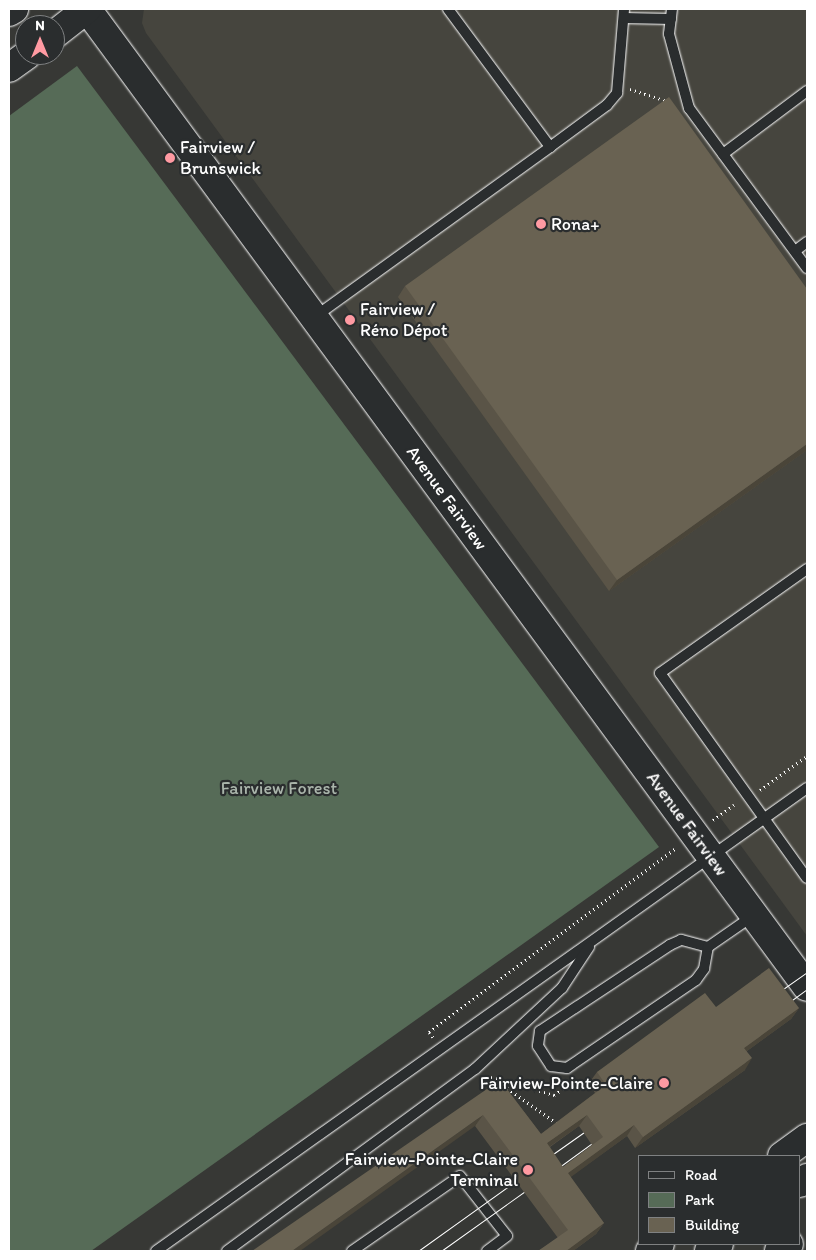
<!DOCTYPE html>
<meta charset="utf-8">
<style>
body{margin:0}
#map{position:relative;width:816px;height:1260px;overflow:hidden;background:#373835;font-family:Itim,sans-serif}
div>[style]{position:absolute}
.built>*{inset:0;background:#46453e}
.green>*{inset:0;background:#566b57}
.path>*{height:3px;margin-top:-1.5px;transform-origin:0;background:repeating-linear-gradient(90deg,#fff 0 1px,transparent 0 5px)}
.roads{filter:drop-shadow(0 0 1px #fff) drop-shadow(0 0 1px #fff)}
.lane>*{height:10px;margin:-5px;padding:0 5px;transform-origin:5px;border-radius:5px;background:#2a2d2e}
.secondary>*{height:28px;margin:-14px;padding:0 14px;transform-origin:14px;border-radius:14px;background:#2a2d2e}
.highway>*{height:28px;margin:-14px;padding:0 14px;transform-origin:14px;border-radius:14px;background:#2a2d2e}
.tram>*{height:1px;margin:-0.5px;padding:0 0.5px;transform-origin:0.5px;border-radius:0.5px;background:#fff}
.wall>*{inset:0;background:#5a5447}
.shaded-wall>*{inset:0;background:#4a4539}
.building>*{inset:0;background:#696252}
.dots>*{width:14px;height:14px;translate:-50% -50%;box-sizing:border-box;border:2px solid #2a2d2e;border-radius:50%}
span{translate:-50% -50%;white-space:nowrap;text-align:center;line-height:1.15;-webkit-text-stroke:4.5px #2a2d2e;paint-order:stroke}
.poi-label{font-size:18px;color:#fff}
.left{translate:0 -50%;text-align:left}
.right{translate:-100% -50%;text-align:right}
.street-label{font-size:18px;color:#fff}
.park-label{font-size:18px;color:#aab5ab}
.frame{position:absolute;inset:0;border:10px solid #fff;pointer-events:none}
.legend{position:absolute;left:638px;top:1155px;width:162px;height:90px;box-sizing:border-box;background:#2a2d2e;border:1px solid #7f8182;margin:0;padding:6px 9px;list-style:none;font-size:15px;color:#fff}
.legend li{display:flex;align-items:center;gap:10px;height:25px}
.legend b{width:25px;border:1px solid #7f8182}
.north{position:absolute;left:15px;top:15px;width:50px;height:50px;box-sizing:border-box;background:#2a2d2e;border:1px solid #7f8182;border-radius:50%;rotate:0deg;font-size:14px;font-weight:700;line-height:20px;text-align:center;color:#fff}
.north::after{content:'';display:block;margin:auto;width:18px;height:22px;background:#ff9aa2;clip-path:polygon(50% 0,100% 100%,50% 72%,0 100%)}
</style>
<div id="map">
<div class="built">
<div style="clip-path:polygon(144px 9px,807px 9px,807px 936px,146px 33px,142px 23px)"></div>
</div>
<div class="green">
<div style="clip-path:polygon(77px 66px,659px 847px,91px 1251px,9px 1251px,9px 116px)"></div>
</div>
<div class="path">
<div style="left:630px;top:89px;width:39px;rotate:18deg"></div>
<div style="left:760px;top:790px;width:58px;rotate:-35.9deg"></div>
<div style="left:713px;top:820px;width:26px;rotate:-36deg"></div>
<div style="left:433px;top:1037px;width:6px;rotate:-129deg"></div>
<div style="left:429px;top:1032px;width:308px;rotate:-36.7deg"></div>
<div style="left:491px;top:1077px;width:66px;rotate:15.9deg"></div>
<div style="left:554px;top:1095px;width:21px;rotate:-35deg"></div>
<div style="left:503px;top:1085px;width:69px;rotate:35.5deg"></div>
</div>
<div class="roads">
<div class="lane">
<div style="left:448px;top:9px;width:172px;rotate:53.5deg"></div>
<div style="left:550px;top:147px;width:71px;rotate:-36.4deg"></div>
<div style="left:607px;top:105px;width:16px;rotate:-50deg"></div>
<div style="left:617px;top:93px;width:84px;rotate:-85.2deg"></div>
<div style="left:672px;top:9px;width:25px;rotate:97deg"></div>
<div style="left:669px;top:34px;width:77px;rotate:74.9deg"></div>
<div style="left:689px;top:108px;width:199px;rotate:53.6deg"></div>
<div style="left:624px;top:18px;width:47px;rotate:1.2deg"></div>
<div style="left:723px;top:154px;width:105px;rotate:-36.9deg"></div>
<div style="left:795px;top:251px;width:15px;rotate:-37deg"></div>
<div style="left:316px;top:316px;width:289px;rotate:-35.8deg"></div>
<div style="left:807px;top:569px;width:180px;rotate:144.7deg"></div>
<div style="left:660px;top:673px;width:252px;rotate:54.4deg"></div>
<div style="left:708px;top:947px;width:28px;rotate:-165deg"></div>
<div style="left:681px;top:940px;width:12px;rotate:156deg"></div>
<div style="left:670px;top:945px;width:156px;rotate:146.5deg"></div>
<div style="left:540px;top:1031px;width:15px;rotate:98deg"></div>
<div style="left:538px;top:1046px;width:24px;rotate:57deg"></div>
<div style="left:551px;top:1066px;width:16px;rotate:7deg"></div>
<div style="left:567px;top:1068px;width:156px;rotate:-34.3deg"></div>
<div style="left:696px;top:980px;width:14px;rotate:-54deg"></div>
<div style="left:704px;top:969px;width:22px;rotate:-80deg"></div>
<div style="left:708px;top:947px;width:56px;rotate:-34.8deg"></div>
<div style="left:156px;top:1251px;width:799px;rotate:-35.42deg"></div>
<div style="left:227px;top:1251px;width:308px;rotate:-36.3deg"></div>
<div style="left:475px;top:1069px;width:119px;rotate:-43deg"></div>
<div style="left:562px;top:988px;width:49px;rotate:-56.6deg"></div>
<div style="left:352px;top:1251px;width:131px;rotate:-34.8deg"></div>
<div style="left:460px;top:1176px;width:76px;rotate:51.9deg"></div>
<div style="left:507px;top:1236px;width:25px;rotate:143deg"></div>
</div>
<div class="secondary">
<div style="left:87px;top:9px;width:1214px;rotate:53.64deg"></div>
<div style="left:9px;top:12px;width:6px;rotate:-31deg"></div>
<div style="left:55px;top:34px;width:41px;rotate:-38deg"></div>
<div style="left:9px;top:68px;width:22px;rotate:-36deg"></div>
<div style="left:782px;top:1156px;width:31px;rotate:-36deg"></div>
<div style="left:650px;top:1251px;width:12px;rotate:-35deg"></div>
</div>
<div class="highway">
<div style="left:800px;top:1183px;width:9px;rotate:-36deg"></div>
<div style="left:709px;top:1251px;width:12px;rotate:-35deg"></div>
<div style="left:779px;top:1251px;width:12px;rotate:-35deg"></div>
</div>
</div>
<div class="tram">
<div style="left:773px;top:996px;width:42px;rotate:-35.2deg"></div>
<div style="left:781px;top:1008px;width:32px;rotate:-36deg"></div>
<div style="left:543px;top:1161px;width:62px;rotate:-35.2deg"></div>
<div style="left:551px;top:1173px;width:63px;rotate:-36deg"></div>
<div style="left:418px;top:1251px;width:134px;rotate:-35.6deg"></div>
<div style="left:441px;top:1251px;width:115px;rotate:-35.5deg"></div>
</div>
<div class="wall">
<div style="clip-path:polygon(405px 286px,807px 450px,609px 591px,398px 297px)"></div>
<div style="clip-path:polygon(evenodd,716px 1007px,799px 1008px,791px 1019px,747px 1051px,745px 1070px,635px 1148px,627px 1136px,570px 1177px,604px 1223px,596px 1234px,573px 1251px,538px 1251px,558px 1238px,475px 1126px,500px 1080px,541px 1134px,595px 1093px,589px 1083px,597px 1072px,716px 1007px,579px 1126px,592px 1145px,563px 1167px,550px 1147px,579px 1126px)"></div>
</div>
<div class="shaded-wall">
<div style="clip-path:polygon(807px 444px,807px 450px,609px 591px,617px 580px)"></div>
<div style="clip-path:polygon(799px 1008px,791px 1019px,736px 1059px,744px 1048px)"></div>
<div style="clip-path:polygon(752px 1058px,745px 1070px,635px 1148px,643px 1137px)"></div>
<div style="clip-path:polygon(483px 1115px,475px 1126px,300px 1251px,292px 1251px)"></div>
<div style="clip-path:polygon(587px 1115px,579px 1126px,539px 1154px,547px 1143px)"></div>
<div style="clip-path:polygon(634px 1125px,627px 1136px,560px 1185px,568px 1173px)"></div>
<div style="clip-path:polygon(604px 1223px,596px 1234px,573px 1251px,566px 1251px)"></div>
</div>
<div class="building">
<div style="clip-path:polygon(669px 97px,807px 289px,807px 444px,617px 580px,405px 286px)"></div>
<div style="clip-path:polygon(evenodd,769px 968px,799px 1008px,744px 1048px,752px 1058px,643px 1137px,634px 1125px,568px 1173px,604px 1223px,566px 1251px,538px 1251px,568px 1230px,483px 1115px,292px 1251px,252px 1251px,500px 1080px,541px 1134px,606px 1085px,597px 1072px,705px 993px,716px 1007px,769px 968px,587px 1115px,603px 1137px,563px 1167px,547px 1143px,587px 1115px)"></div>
</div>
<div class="dots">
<div style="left:170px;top:158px;background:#ff9aa2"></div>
<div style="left:541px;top:224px;background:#ff9aa2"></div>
<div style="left:350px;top:320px;background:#ff9aa2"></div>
<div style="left:664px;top:1083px;background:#ff9aa2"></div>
<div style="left:528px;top:1170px;background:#ff9aa2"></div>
</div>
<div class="poi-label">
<span class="left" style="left:180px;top:158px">Fairview /<br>Brunswick</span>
<span class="left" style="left:551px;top:224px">Rona+</span>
<span class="left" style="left:360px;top:320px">Fairview /<br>Réno Dépot</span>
<span class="right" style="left:653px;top:1083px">Fairview-Pointe-Claire</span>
<span class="right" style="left:518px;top:1170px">Fairview-Pointe-Claire<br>Terminal</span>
</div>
<div class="street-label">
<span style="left:447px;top:498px;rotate:54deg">Avenue Fairview</span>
<span style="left:687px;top:824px;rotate:54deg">Avenue Fairview</span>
</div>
<div class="park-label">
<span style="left:279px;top:788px">Fairview Forest</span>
</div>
<div class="frame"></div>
<ul class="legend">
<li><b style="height:6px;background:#2a2d2e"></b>Road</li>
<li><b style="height:14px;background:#566b57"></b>Park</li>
<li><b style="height:14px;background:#696252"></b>Building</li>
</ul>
<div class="north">N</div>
</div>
